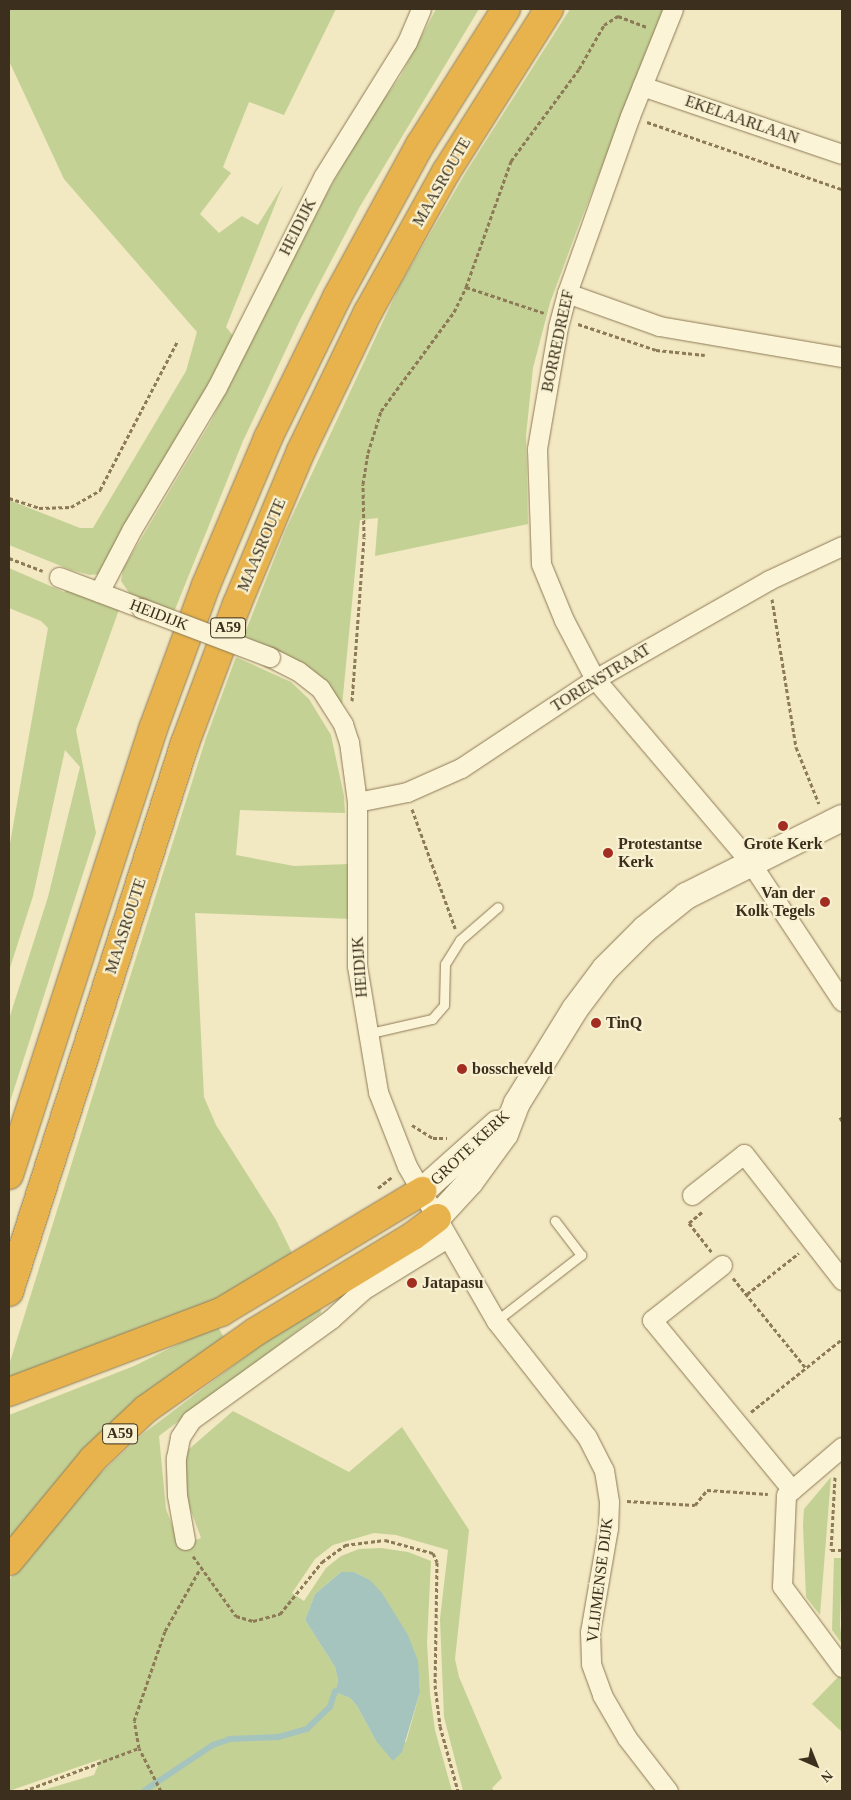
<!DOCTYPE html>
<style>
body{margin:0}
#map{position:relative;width:851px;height:1800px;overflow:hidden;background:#f2e8c2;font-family:"Times New Roman",serif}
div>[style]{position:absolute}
.green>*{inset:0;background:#c4d195}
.water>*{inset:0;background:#a5c4be}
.stream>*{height:5.5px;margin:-2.75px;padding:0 2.75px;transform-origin:2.75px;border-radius:2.75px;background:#a5c4be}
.path>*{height:3px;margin-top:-1.5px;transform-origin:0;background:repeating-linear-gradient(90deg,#8d7a57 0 4px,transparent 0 6.5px)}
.roads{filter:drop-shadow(0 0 1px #8d7a57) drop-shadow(0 0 1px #8d7a57)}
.service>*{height:9px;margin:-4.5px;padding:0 4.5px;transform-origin:4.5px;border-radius:4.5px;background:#fcf4d6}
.minor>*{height:19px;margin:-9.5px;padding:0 9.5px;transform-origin:9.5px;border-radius:9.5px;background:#fcf4d6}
.secondary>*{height:26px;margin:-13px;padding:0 13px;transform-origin:13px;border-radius:13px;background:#fcf4d6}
.motorway>*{height:28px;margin:-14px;padding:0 14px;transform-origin:14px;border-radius:14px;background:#e8b34c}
.bridges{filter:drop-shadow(0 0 1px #8d7a57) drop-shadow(0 0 1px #8d7a57)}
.minor-bridge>*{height:19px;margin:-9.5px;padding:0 9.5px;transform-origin:9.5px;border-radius:9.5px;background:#fcf4d6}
.dots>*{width:14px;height:14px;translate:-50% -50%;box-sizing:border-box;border:2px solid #f8f1d2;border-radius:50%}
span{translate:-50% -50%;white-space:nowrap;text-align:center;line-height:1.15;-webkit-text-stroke:4.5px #f8f1d2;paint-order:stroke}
.shield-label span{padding:1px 4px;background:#f8f1d2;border:1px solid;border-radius:4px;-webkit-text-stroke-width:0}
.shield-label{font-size:15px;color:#3c2f1d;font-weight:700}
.street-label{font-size:16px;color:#3c2f1d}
.poi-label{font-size:16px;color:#3c2f1d;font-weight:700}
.left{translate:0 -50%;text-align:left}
.right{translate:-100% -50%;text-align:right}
.frame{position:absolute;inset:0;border:10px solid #3c2f1d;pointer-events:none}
.north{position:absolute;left:791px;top:1740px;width:50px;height:50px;-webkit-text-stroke:4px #f8f1d2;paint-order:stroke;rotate:136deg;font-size:14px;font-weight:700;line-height:20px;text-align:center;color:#3c2f1d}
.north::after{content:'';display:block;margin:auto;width:18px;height:22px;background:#3c2f1d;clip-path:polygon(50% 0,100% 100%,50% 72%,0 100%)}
</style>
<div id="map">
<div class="green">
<div style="clip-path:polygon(9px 9px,336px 9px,284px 115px,249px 102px,223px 167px,231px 173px,200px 214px,219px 233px,242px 216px,258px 225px,283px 185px,226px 327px,235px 338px,100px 574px,90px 575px,71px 570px,9px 545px,9px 500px,80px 528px,93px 528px,186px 371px,197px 332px,64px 179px,9px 61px)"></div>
<div style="clip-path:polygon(436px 9px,479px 9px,359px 208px,299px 322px,243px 441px,174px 612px,130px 594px,121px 581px,123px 569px,210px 423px,326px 195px,368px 121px,400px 77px)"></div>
<div style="clip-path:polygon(570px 9px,664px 9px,577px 230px,550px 303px,533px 368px,526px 436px,528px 524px,375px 556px,378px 518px,360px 520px,342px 706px,243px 638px,286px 529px,400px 285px,466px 172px)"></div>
<div style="clip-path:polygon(9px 568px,64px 592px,70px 587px,121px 604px,76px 730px,96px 833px,9px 1105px,9px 1019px,48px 897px,80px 767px,65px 750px,33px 896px,9px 971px,9px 849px,48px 628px,41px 621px,9px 608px)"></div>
<div style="clip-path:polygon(236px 657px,291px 682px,309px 699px,331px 735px,344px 796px,345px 813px,240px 810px,236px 855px,294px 866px,349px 864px,352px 919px,195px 913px,204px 1097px,216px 1125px,276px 1220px,295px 1259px,226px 1298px,9px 1383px,9px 1365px,115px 1024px,206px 738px)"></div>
<div style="clip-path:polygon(evenodd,320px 1307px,321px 1313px,159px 1436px,166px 1509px,180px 1546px,201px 1538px,184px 1492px,182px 1468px,188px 1450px,233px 1411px,349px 1472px,402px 1427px,469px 1530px,455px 1659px,459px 1677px,502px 1778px,492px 1788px,494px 1791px,463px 1791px,444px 1717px,440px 1619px,448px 1550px,396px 1535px,374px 1533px,333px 1545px,315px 1559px,292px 1593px,304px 1601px,326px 1568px,341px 1556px,359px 1549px,381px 1548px,408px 1552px,431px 1561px,427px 1643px,430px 1694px,435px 1730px,452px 1791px,40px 1791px,94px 1775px,101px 1759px,9px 1791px,9px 1580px,77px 1495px,144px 1433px,265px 1342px,320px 1307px,341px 1572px,354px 1572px,370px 1580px,419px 1677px,420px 1692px,406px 1742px,376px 1741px,357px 1706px,350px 1698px,335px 1692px,338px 1681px,335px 1667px,305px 1620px,315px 1594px,341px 1572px)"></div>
<div style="clip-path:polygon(217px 1325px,227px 1343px,9px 1546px,9px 1415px,134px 1366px)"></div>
<div style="clip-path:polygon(831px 1477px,820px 1615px,806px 1597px,803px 1525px,804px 1509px)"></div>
<div style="clip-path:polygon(834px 1558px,842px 1558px,840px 1624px,842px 1644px,832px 1630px)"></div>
<div style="clip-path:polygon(840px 1675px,842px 1677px,842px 1732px,812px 1704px)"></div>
</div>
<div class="water">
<div style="clip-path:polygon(341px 1572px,354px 1572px,370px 1580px,382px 1593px,408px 1635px,418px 1661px,420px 1692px,402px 1752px,393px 1761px,376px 1741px,357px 1706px,350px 1698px,335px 1692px,338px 1681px,335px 1667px,305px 1620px,315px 1594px)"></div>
</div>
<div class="stream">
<div style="left:144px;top:1791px;width:83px;rotate:-33.7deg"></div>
<div style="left:213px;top:1745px;width:18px;rotate:-19deg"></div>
<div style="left:230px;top:1739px;width:49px;rotate:-2.3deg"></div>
<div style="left:279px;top:1737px;width:29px;rotate:-16deg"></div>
<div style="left:307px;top:1729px;width:32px;rotate:-44deg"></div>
<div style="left:330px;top:1707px;width:16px;rotate:-72deg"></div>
</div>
<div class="path">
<div style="left:647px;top:122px;width:206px;rotate:19deg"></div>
<div style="left:466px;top:287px;width:82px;rotate:18.4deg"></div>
<div style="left:578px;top:324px;width:82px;rotate:18.4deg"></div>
<div style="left:656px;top:350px;width:49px;rotate:5.8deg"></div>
<div style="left:9px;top:498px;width:32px;rotate:18deg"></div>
<div style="left:39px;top:508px;width:32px;rotate:-2deg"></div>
<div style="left:71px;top:507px;width:34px;rotate:-30deg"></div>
<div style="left:100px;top:490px;width:169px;rotate:-62.5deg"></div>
<div style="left:9px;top:558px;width:36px;rotate:21deg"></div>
<div style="left:772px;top:599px;width:150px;rotate:80.8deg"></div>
<div style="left:796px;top:747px;width:61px;rotate:68deg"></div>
<div style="left:352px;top:701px;width:164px;rotate:-85.8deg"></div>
<div style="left:364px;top:537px;width:53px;rotate:-91.1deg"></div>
<div style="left:363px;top:484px;width:31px;rotate:-81deg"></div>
<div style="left:368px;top:453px;width:44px;rotate:-72.8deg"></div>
<div style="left:381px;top:411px;width:123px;rotate:-53.6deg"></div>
<div style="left:454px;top:312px;width:28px;rotate:-64deg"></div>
<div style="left:466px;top:287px;width:134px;rotate:-70.3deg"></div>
<div style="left:511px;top:161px;width:114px;rotate:-53.5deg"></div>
<div style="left:579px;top:69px;width:51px;rotate:-60.4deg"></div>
<div style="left:604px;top:25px;width:17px;rotate:-33deg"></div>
<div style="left:618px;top:16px;width:30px;rotate:21deg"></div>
<div style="left:412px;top:809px;width:127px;rotate:70.1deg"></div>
<div style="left:840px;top:1117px;width:4px;rotate:63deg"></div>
<div style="left:412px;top:1125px;width:25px;rotate:32deg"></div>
<div style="left:433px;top:1138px;width:14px"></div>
<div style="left:378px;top:1188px;width:18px;rotate:-38deg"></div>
<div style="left:702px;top:1212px;width:17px;rotate:140deg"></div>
<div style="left:689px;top:1223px;width:37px;rotate:52deg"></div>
<div style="left:733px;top:1278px;width:116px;rotate:51deg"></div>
<div style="left:747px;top:1294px;width:66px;rotate:-38.3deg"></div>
<div style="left:751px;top:1412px;width:117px;rotate:-38.7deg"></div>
<div style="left:835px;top:1477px;width:73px;rotate:93.1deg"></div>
<div style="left:831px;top:1550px;width:11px"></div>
<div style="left:627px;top:1501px;width:68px;rotate:3.4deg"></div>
<div style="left:695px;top:1505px;width:19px;rotate:-51deg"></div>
<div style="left:707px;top:1490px;width:61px;rotate:3.8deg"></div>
<div style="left:193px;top:1556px;width:74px;rotate:54.4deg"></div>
<div style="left:236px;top:1616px;width:18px;rotate:16deg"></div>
<div style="left:253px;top:1621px;width:28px;rotate:-15deg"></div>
<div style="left:280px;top:1614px;width:67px;rotate:-51.1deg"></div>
<div style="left:322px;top:1562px;width:29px;rotate:-36deg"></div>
<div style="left:345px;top:1545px;width:40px;rotate:-7.1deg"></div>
<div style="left:385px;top:1540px;width:50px;rotate:15.2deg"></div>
<div style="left:433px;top:1553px;width:10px;rotate:66deg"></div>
<div style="left:437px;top:1562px;width:123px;rotate:90.9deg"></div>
<div style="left:435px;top:1685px;width:41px;rotate:83deg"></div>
<div style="left:440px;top:1726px;width:67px;rotate:74.5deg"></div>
<div style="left:24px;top:1791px;width:123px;rotate:-20.5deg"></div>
<div style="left:161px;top:1791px;width:48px;rotate:-117.1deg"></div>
<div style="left:139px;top:1748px;width:27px;rotate:-100deg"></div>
<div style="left:134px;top:1721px;width:95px;rotate:-71deg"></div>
<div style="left:165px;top:1631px;width:71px;rotate:-60.6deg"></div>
</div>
<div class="roads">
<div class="service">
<div style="left:366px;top:1034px;width:68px;rotate:-12.8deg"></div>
<div style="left:432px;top:1019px;width:18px;rotate:-49deg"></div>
<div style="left:444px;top:1005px;width:41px;rotate:-88.6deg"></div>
<div style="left:445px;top:964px;width:28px;rotate:-58deg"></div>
<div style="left:460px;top:940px;width:50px;rotate:-41deg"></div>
<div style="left:496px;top:1321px;width:108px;rotate:-37.8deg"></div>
<div style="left:581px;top:1255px;width:43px;rotate:-127.4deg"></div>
</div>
<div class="minor">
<div style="left:673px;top:9px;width:115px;rotate:111.9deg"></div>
<div style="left:630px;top:116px;width:188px;rotate:109.6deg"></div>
<div style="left:567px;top:293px;width:35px;rotate:105deg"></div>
<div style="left:558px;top:327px;width:124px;rotate:99.8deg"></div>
<div style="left:537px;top:449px;width:115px;rotate:88deg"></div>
<div style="left:541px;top:564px;width:61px;rotate:67.7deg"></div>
<div style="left:564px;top:620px;width:67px;rotate:62.3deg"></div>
<div style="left:595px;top:679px;width:240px;rotate:49.7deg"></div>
<div style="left:750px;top:862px;width:167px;rotate:56.5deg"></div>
<div style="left:642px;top:86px;width:211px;rotate:18.8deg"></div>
<div style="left:567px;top:293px;width:98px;rotate:19.7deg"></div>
<div style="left:659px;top:326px;width:186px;rotate:9.6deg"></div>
<div style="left:59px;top:577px;width:88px;rotate:20.7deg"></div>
<div style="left:99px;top:592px;width:71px;rotate:-62.4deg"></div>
<div style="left:132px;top:529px;width:165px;rotate:-59.1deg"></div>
<div style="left:217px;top:387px;width:235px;rotate:-63.2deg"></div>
<div style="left:323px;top:177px;width:159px;rotate:-58.1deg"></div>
<div style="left:407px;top:42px;width:36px;rotate:-67deg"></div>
<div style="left:270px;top:657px;width:31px;rotate:27deg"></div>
<div style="left:298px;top:671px;width:28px;rotate:38deg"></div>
<div style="left:320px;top:688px;width:43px;rotate:57.4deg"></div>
<div style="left:343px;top:724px;width:19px;rotate:72deg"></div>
<div style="left:349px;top:742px;width:61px;rotate:82.4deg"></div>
<div style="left:357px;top:802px;width:164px;rotate:90deg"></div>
<div style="left:357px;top:966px;width:128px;rotate:80.5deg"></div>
<div style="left:378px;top:1092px;width:79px;rotate:68.6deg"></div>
<div style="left:407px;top:1166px;width:179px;rotate:60.1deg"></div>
<div style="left:496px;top:1321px;width:147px;rotate:51.9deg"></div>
<div style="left:587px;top:1437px;width:37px;rotate:63deg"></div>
<div style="left:604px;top:1470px;width:32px;rotate:81deg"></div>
<div style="left:609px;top:1502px;width:26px;rotate:92deg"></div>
<div style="left:608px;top:1528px;width:106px;rotate:99.8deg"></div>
<div style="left:590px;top:1632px;width:32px;rotate:88deg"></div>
<div style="left:591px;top:1664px;width:33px;rotate:70deg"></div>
<div style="left:602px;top:1695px;width:50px;rotate:59.8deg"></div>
<div style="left:627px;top:1738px;width:67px;rotate:52.3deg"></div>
<div style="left:357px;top:802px;width:51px;rotate:-11.3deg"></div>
<div style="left:407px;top:792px;width:59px;rotate:-24deg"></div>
<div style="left:461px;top:768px;width:161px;rotate:-33.6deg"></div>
<div style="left:595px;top:679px;width:200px;rotate:-29.6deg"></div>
<div style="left:769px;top:580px;width:81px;rotate:-25deg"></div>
<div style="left:692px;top:1195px;width:66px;rotate:-38.3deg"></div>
<div style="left:744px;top:1154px;width:160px;rotate:52.1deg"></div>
<div style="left:722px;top:1265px;width:89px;rotate:141.8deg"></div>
<div style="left:652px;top:1320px;width:220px;rotate:50.5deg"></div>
<div style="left:842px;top:1447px;width:74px;rotate:139.4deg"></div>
<div style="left:786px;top:1495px;width:91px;rotate:92.5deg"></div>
<div style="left:782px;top:1586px;width:101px;rotate:53.5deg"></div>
<div style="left:185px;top:1540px;width:46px;rotate:-100.1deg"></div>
<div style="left:177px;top:1495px;width:37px;rotate:-92deg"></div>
<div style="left:176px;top:1458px;width:21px;rotate:-79deg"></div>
<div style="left:180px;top:1437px;width:20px;rotate:-57deg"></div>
<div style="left:191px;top:1420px;width:173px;rotate:-35.8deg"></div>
<div style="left:331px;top:1319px;width:43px;rotate:-42.2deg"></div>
<div style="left:363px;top:1290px;width:99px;rotate:-31.8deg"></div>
</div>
<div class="secondary">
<div style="left:422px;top:1191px;width:101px;rotate:-41.8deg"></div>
<div style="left:437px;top:1218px;width:49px;rotate:-47.5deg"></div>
<div style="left:470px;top:1182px;width:59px;rotate:-53.9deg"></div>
<div style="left:505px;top:1134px;width:33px;rotate:-69deg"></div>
<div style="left:517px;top:1103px;width:110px;rotate:-58.3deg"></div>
<div style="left:575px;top:1009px;width:50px;rotate:-53.1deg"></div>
<div style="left:605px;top:969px;width:57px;rotate:-45deg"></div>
<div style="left:645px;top:929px;width:53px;rotate:-38.8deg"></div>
<div style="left:686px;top:896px;width:174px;rotate:-26.6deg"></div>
</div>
<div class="motorway">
<div style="left:9px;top:1175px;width:469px;rotate:-72.1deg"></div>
<div style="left:153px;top:729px;width:153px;rotate:-69.8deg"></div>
<div style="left:206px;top:585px;width:160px;rotate:-67.1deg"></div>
<div style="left:268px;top:438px;width:157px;rotate:-63.9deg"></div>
<div style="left:337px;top:297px;width:173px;rotate:-61.4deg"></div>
<div style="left:420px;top:145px;width:161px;rotate:-57.7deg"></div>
<div style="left:9px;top:1292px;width:577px;rotate:-72.23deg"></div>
<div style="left:185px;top:743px;width:148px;rotate:-69.5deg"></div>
<div style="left:237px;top:604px;width:166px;rotate:-67.3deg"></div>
<div style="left:301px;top:451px;width:154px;rotate:-64.3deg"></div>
<div style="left:368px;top:312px;width:160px;rotate:-60.9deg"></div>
<div style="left:446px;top:172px;width:193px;rotate:-57.7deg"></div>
<div style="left:9px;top:1392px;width:227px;rotate:-20.7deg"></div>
<div style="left:221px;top:1312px;width:235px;rotate:-31deg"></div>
<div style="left:9px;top:1561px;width:132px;rotate:-50.5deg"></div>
<div style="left:93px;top:1459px;width:73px;rotate:-43.3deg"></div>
<div style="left:146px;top:1409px;width:133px;rotate:-35.2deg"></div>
<div style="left:255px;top:1332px;width:185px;rotate:-31.3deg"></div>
<div style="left:413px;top:1236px;width:30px;rotate:-37deg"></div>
</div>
</div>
<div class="bridges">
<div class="minor-bridge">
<div style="left:141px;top:608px;width:138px;rotate:20.8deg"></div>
</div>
</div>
<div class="dots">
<div style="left:783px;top:826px;background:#a22e22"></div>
<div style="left:608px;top:853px;background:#a22e22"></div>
<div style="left:825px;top:902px;background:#a22e22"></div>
<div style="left:596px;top:1023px;background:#a22e22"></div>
<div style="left:462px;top:1069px;background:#a22e22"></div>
<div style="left:412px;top:1283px;background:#a22e22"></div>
</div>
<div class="shield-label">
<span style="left:228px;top:628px">A59</span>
<span style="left:120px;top:1434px">A59</span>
</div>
<div class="street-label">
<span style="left:742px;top:120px;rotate:19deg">EKELAARLAAN</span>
<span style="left:442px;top:182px;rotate:-60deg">MAASROUTE</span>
<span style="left:298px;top:227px;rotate:-63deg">HEIDIJK</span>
<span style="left:558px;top:341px;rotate:-78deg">BORREDREEF</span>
<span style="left:262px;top:545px;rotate:-67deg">MAASROUTE</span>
<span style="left:159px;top:615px;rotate:21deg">HEIDIJK</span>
<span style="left:601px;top:678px;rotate:-32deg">TORENSTRAAT</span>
<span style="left:126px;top:926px;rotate:-72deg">MAASROUTE</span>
<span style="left:360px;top:967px;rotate:-94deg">HEIDIJK</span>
<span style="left:470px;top:1148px;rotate:-43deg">GROTE KERK</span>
<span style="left:600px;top:1580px;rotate:-83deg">VLIJMENSE DIJK</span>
</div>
<div class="poi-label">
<span class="left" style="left:618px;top:853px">Protestantse<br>Kerk</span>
<span style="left:783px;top:844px">Grote Kerk</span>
<span class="right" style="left:815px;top:902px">Van der<br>Kolk Tegels</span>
<span class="left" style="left:606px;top:1023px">TinQ</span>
<span class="left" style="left:472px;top:1069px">bosscheveld</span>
<span class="left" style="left:422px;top:1283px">Jatapasu</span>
</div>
<div class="frame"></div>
<div class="north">N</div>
</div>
